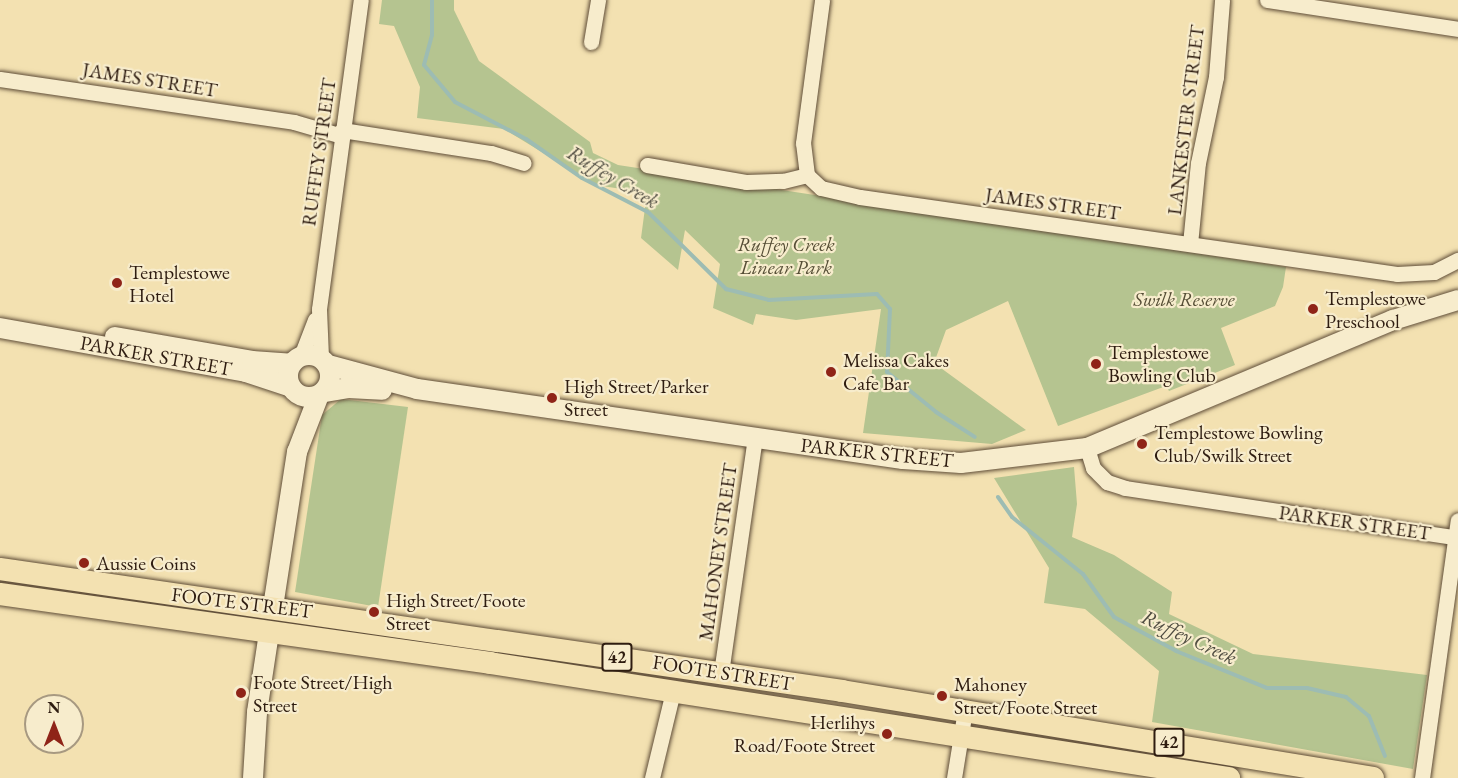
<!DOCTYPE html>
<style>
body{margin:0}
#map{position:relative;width:1458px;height:778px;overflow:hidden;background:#f3e1b1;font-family:"EB Garamond",serif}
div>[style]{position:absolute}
.green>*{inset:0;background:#b5c490}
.stream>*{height:4px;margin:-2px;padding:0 2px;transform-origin:2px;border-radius:2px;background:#9dbcb3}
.roads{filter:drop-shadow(0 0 2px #5f4d38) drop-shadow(0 0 2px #5f4d38)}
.minor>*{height:15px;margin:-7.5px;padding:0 7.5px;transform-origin:7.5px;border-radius:7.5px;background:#f7eccc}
.secondary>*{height:20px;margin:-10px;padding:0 10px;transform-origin:10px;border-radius:10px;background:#f7eccc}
.secondary>.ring{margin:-10px;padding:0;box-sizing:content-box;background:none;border:20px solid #f7eccc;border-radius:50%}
.primary>*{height:22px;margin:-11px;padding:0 11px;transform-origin:11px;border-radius:11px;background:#f3e1b1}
.dots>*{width:16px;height:16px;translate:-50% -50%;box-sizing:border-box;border:3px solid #f7eccc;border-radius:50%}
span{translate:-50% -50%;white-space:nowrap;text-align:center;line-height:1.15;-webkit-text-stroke:4.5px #f7eccc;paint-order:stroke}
.shield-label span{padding:2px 4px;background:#f7eccc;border:2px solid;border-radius:4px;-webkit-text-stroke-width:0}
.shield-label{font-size:18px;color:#2e1c10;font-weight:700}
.street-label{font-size:20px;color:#2e1c10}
.park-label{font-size:20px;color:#564e36;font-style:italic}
.poi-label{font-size:20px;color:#2e1c10}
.left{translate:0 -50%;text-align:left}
.right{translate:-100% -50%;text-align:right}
.water-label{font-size:21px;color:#4f4c41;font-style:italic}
.north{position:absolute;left:24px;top:694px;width:60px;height:60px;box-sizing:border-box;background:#f7eccc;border:2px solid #a79981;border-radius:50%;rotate:0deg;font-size:16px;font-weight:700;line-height:24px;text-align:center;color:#2e1c10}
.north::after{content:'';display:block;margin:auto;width:21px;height:27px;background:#8f2418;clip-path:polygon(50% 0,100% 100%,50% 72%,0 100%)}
</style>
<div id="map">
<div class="green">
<div style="clip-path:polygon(382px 0,454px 0,454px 10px,479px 61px,590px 142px,593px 153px,618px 165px,1286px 267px,1283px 287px,1275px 306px,1221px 328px,1235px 365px,1169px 391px,1166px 386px,1058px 426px,1008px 301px,946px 330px,934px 363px,1026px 430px,992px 444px,863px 433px,881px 309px,796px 320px,756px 314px,753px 325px,713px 308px,720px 264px,685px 230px,678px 270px,641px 238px,647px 193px,596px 185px,504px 129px,417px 118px,420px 87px,394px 26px,379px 24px)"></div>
<div style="clip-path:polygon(341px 399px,408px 407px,378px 607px,295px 592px,322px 415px)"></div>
<div style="clip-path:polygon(1074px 467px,1077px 504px,1072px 537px,1114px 555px,1172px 592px,1169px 614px,1253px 654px,1427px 675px,1413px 769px,1152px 722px,1159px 671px,1085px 609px,1044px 603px,1049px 568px,994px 478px)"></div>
</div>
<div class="stream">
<div style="left:432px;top:0;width:35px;rotate:90deg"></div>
<div style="left:432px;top:35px;width:31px;rotate:105deg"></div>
<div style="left:424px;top:65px;width:48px;rotate:50deg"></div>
<div style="left:455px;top:102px;width:80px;rotate:27.5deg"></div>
<div style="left:526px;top:139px;width:68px;rotate:34.9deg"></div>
<div style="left:582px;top:178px;width:74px;rotate:27.3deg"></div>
<div style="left:648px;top:212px;width:110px;rotate:44.6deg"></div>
<div style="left:726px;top:289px;width:44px;rotate:14.3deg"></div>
<div style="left:769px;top:300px;width:108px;rotate:-3.2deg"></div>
<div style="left:877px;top:294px;width:20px;rotate:49deg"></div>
<div style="left:890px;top:309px;width:63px;rotate:92.7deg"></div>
<div style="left:887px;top:372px;width:63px;rotate:39.2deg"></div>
<div style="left:936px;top:412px;width:46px;rotate:32.7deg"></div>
<div style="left:998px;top:497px;width:24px;rotate:55deg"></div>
<div style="left:1012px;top:517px;width:91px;rotate:38.8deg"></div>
<div style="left:1083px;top:574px;width:53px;rotate:54.2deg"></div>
<div style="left:1114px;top:617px;width:71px;rotate:28.7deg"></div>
<div style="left:1176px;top:651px;width:98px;rotate:22.1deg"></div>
<div style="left:1267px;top:688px;width:40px"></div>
<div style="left:1307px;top:688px;width:40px;rotate:13deg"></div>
<div style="left:1346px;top:697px;width:30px;rotate:40deg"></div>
<div style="left:1369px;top:716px;width:43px;rotate:68.2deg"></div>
</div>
<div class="roads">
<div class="minor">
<div style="left:1267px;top:0;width:193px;rotate:8.6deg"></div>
<div style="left:591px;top:42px;width:43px;rotate:-80.5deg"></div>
<div style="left:0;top:79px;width:297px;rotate:8.3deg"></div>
<div style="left:294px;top:122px;width:50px;rotate:16.3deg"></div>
<div style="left:342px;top:130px;width:151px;rotate:8.8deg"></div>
<div style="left:491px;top:153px;width:34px;rotate:17deg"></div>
<div style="left:647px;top:165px;width:100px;rotate:9.7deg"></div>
<div style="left:746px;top:182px;width:37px;rotate:-2deg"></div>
<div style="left:783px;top:181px;width:25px;rotate:-14deg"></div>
<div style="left:807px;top:175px;width:19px;rotate:43deg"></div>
<div style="left:821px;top:188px;width:40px;rotate:13deg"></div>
<div style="left:860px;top:197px;width:542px;rotate:8.16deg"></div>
<div style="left:1397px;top:274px;width:37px;rotate:-3deg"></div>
<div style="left:1434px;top:272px;width:27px;rotate:-27deg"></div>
<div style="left:807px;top:175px;width:32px;rotate:-97deg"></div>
<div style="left:803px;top:143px;width:144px;rotate:-82.4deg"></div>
<div style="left:1190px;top:244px;width:81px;rotate:-84.4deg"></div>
<div style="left:1198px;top:163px;width:88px;rotate:-78.2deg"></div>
<div style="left:1216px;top:77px;width:77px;rotate:-85.5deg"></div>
<div style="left:301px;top:356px;width:39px;rotate:-69deg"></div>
<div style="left:321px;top:357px;width:48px;rotate:-92.4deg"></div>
<div style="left:319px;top:309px;width:312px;rotate:-82.3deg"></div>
<div style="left:1087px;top:448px;width:21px;rotate:73deg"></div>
<div style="left:1093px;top:468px;width:20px;rotate:45deg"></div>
<div style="left:1107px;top:482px;width:19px;rotate:18deg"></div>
<div style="left:1125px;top:488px;width:337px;rotate:8.5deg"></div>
<div style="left:721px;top:673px;width:237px;rotate:-81.8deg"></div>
<div style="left:652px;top:778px;width:89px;rotate:-76.4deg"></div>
<div style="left:954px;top:778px;width:69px;rotate:-80.8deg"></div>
<div style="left:1422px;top:778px;width:260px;rotate:-82.1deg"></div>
</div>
<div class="secondary">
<div style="left:0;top:328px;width:250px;rotate:10.1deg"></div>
<div style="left:246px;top:372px;width:47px;rotate:18.4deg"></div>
<div style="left:115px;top:337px;width:139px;rotate:9.9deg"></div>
<div style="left:252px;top:361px;width:39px;rotate:4deg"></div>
<div class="ring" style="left:288px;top:355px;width:22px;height:22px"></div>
<div style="left:328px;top:365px;width:92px;rotate:15.1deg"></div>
<div style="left:417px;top:389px;width:491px;rotate:8.2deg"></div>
<div style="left:903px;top:459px;width:58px;rotate:3.9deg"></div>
<div style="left:961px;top:463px;width:127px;rotate:-6.8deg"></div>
<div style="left:1087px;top:448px;width:332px;rotate:-22.7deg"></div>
<div style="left:1393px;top:320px;width:68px;rotate:-17.1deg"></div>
<div style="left:324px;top:392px;width:24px;rotate:-9deg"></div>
<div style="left:348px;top:388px;width:34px;rotate:3deg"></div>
<div style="left:273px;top:607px;width:157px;rotate:-81.2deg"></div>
<div style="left:297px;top:452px;width:61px;rotate:-68.9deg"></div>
<div style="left:253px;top:778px;width:66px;rotate:-86.5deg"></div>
<div style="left:257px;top:712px;width:80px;rotate:-81.4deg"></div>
</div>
<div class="primary">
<div style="left:0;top:569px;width:851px;rotate:8.24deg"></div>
<div style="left:842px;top:691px;width:538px;rotate:9.3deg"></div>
<div style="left:0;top:594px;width:495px;rotate:8deg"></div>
<div style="left:490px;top:663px;width:748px;rotate:8.85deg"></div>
</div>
</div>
<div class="dots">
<div style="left:117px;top:283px;background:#8f2418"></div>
<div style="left:1313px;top:309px;background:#8f2418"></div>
<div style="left:1096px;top:364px;background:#8f2418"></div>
<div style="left:831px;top:372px;background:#8f2418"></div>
<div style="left:552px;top:398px;background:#8f2418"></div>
<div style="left:1142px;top:444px;background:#8f2418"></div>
<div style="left:84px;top:563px;background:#8f2418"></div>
<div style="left:374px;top:612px;background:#8f2418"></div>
<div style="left:241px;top:693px;background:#8f2418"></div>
<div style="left:942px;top:696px;background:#8f2418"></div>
<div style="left:887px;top:734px;background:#8f2418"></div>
</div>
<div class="shield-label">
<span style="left:617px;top:657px">42</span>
<span style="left:1169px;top:742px">42</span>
</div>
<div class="street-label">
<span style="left:150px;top:80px;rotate:9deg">JAMES STREET</span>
<span style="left:1186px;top:120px;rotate:-83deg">LANKESTER STREET</span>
<span style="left:319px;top:152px;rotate:-82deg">RUFFEY STREET</span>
<span style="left:1053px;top:204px;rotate:8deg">JAMES STREET</span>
<span style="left:156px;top:356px;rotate:10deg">PARKER STREET</span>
<span style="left:877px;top:453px;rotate:6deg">PARKER STREET</span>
<span style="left:1355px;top:523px;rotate:8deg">PARKER STREET</span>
<span style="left:718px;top:552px;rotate:-82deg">MAHONEY STREET</span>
<span style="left:242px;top:603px;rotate:7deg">FOOTE STREET</span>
<span style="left:723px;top:673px;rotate:9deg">FOOTE STREET</span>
</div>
<div class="park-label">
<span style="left:786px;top:256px">Ruffey Creek<br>Linear Park</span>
<span style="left:1184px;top:299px">Swilk Reserve</span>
</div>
<div class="poi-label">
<span class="left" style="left:129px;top:284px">Templestowe<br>Hotel</span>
<span class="left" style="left:1325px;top:310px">Templestowe<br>Preschool</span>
<span class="left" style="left:1108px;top:364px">Templestowe<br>Bowling Club</span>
<span class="left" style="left:843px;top:372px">Melissa Cakes<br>Cafe Bar</span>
<span class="left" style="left:564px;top:398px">High Street/Parker<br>Street</span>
<span class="left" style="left:1154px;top:444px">Templestowe Bowling<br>Club/Swilk Street</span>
<span class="left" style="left:96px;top:563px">Aussie Coins</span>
<span class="left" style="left:386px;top:612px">High Street/Foote<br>Street</span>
<span class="left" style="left:253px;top:694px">Foote Street/High<br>Street</span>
<span class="left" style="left:954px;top:696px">Mahoney<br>Street/Foote Street</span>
<span class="right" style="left:875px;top:734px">Herlihys<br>Road/Foote Street</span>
</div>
<div class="water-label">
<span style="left:613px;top:177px;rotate:31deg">Ruffey Creek</span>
<span style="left:1189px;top:637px;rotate:25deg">Ruffey Creek</span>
</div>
<div class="north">N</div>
</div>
